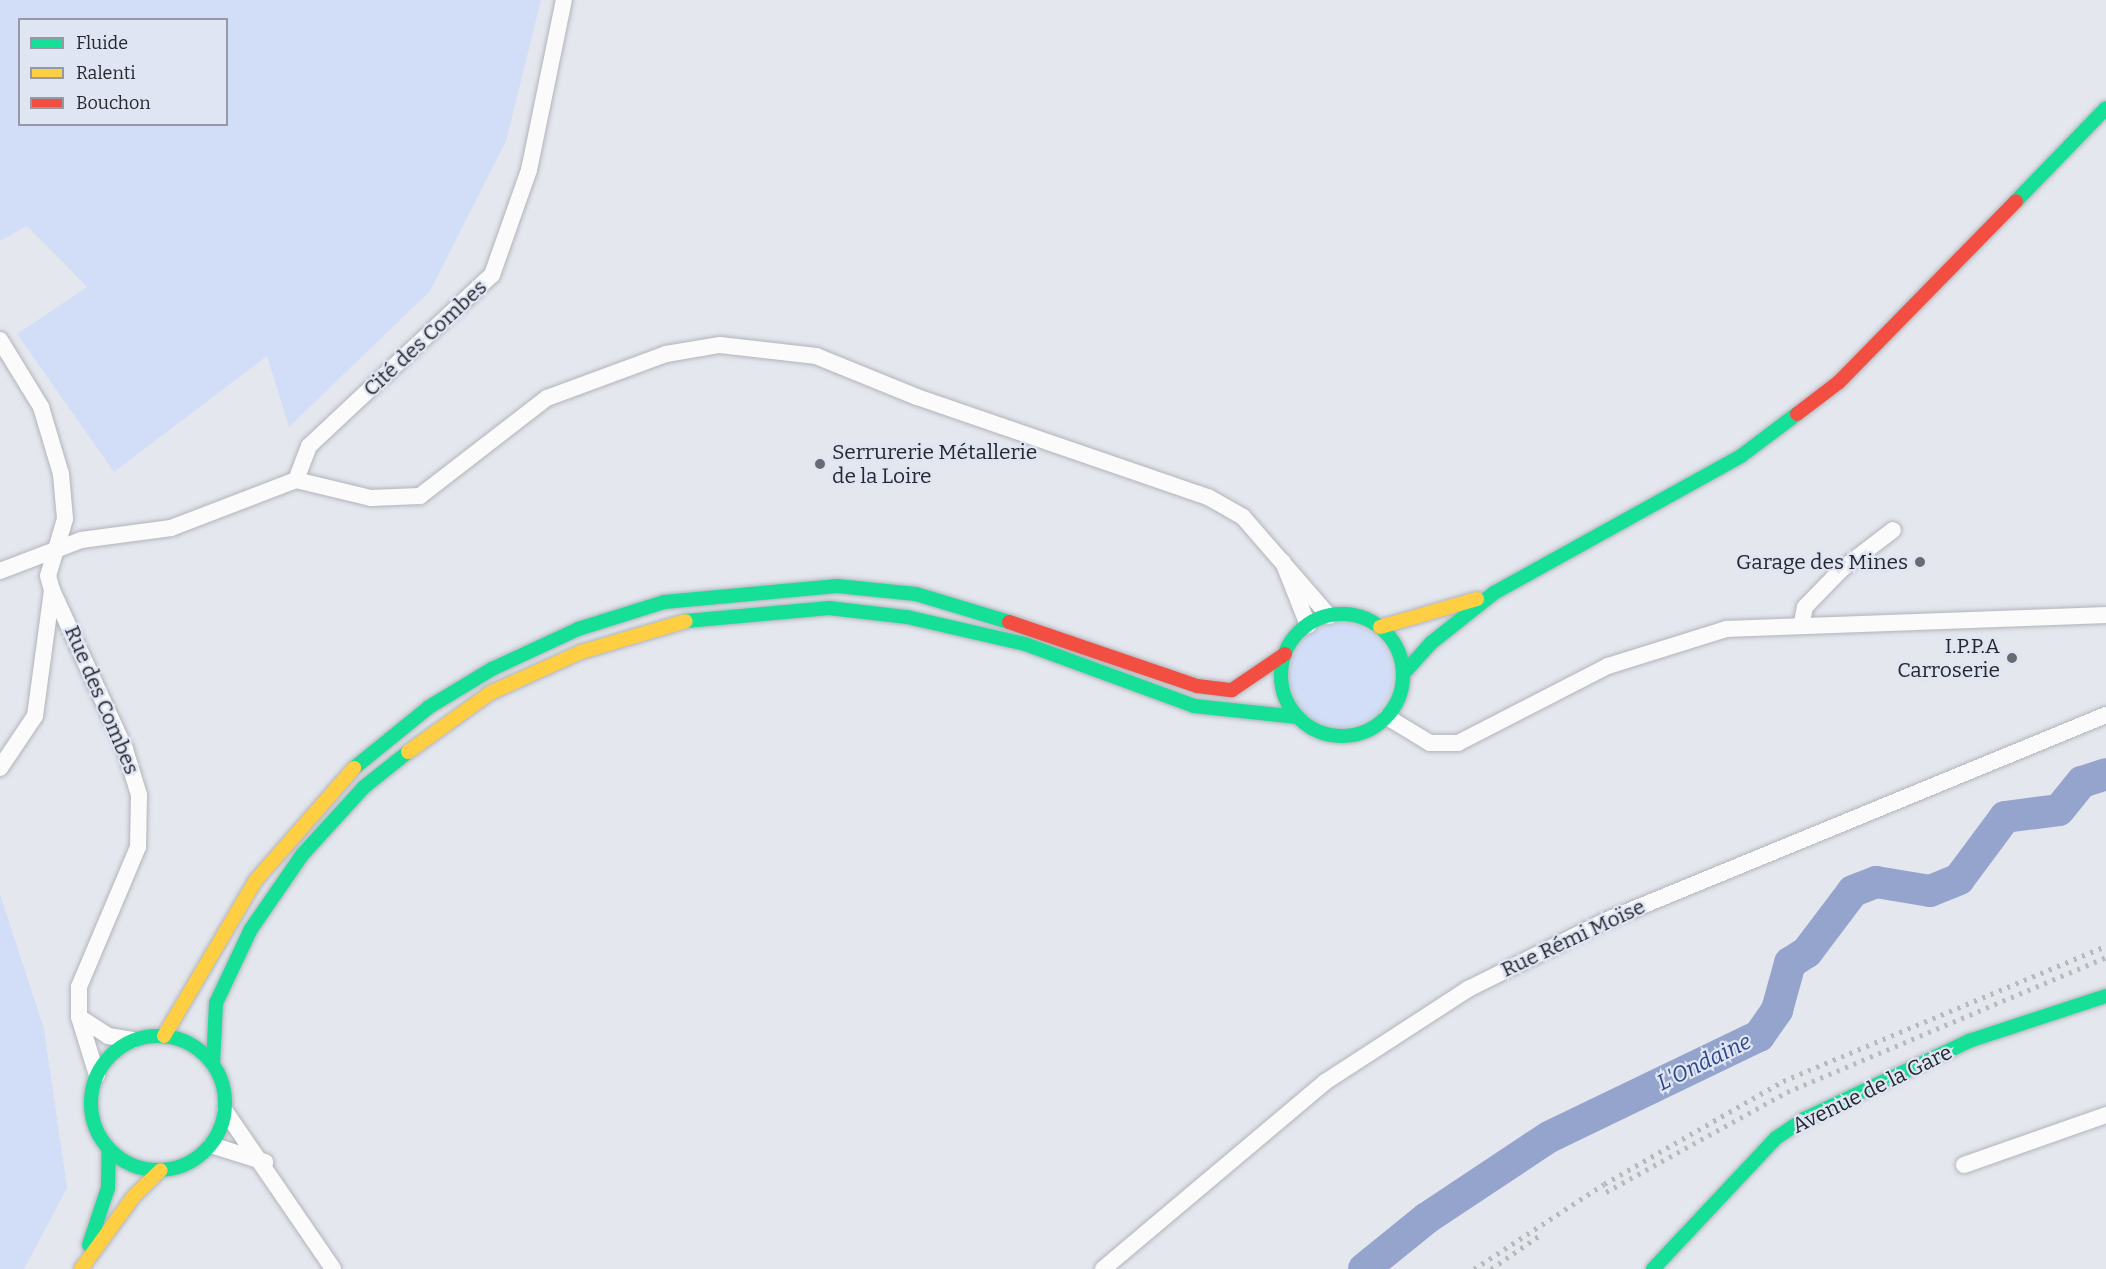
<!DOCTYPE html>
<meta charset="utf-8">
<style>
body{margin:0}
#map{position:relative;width:2106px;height:1269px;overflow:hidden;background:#e4e7ee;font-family:Bitter,serif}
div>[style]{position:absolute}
.green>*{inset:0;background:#d2def7}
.round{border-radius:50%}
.river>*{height:32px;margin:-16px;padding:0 16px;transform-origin:16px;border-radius:16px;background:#94a4cd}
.roads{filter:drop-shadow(0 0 2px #b2b4ba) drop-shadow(0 0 2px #b2b4ba)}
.street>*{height:16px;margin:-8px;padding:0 8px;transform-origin:8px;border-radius:8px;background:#fbfbfc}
.fast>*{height:14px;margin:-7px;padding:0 7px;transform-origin:7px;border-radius:7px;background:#16e098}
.fast>.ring{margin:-7px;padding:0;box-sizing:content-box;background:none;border:14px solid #16e098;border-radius:50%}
.slow>*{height:14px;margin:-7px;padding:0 7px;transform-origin:7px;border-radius:7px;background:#ffcf43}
.jam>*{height:14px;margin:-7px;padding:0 7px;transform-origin:7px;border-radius:7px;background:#f24e42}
.rail>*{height:4.5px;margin-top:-2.25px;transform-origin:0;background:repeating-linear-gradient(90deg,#b9b9bb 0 3px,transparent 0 9px)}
.dots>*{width:16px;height:16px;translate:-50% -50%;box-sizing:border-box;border:3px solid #dfe5f3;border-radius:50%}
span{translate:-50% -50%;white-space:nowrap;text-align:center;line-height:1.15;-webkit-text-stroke:4.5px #dfe5f3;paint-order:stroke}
.street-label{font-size:21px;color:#26282d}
.poi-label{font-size:21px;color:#26282d}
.left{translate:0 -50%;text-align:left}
.right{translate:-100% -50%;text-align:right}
.water-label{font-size:22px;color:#2d468a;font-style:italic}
.legend{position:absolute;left:18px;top:18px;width:210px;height:108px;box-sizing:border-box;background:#dfe5f3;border:2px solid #9599a4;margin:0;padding:8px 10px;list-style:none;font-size:18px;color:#26282d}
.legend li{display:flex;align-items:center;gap:12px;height:30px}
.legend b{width:30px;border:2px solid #9599a4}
</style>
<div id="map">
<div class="green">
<div style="clip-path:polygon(evenodd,0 0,541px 0,506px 141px,430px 291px,289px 427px,267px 356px,114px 472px,17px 334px,87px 287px,27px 226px,0 241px,0 0,20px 20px,226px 20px,226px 124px,20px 124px,20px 20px)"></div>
<div class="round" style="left:1289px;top:623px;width:104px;height:104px"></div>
<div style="clip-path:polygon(0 894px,44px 1029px,67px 1188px,24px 1269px,0 1269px)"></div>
</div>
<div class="river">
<div style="left:1364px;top:1269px;width:81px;rotate:-39deg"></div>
<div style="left:1427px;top:1218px;width:146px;rotate:-33.6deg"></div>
<div style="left:1549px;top:1137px;width:233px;rotate:-25.7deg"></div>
<div style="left:1759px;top:1036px;width:32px;rotate:-55deg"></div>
<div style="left:1777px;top:1010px;width:49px;rotate:-74.5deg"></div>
<div style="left:1790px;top:963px;width:20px;rotate:-33deg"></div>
<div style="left:1807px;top:952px;width:76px;rotate:-53deg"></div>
<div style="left:1853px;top:891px;width:25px;rotate:-21deg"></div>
<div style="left:1876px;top:882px;width:55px;rotate:9.5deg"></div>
<div style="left:1930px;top:891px;width:31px;rotate:-22deg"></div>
<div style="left:1959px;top:879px;width:77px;rotate:-53.4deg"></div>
<div style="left:2005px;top:817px;width:54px;rotate:-7.4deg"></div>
<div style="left:2059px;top:810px;width:36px;rotate:-51deg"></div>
<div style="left:2082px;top:782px;width:25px;rotate:-18deg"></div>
</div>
<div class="roads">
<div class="street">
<div style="left:0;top:340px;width:79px;rotate:58.5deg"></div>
<div style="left:41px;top:407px;width:70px;rotate:73.4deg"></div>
<div style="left:61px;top:474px;width:45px;rotate:84.9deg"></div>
<div style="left:65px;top:519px;width:59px;rotate:106.6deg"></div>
<div style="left:48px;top:576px;width:15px;rotate:74deg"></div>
<div style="left:52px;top:590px;width:175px;rotate:65.3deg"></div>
<div style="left:125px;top:749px;width:48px;rotate:73.1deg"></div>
<div style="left:139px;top:795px;width:52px;rotate:91.1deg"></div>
<div style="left:138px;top:847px;width:152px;rotate:112.9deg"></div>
<div style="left:79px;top:987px;width:30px;rotate:90deg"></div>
<div style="left:79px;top:1017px;width:61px;rotate:72.8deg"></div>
<div style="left:296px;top:480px;width:36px;rotate:-69deg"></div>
<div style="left:309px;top:446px;width:250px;rotate:-43.1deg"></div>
<div style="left:492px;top:275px;width:111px;rotate:-70.6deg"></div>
<div style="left:529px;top:170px;width:174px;rotate:-78.4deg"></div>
<div style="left:1283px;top:562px;width:68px;rotate:68.4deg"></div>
<div style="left:0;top:571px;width:87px;rotate:-20.9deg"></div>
<div style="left:81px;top:540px;width:91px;rotate:-7.6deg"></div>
<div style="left:171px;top:528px;width:134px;rotate:-21deg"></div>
<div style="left:296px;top:480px;width:77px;rotate:13.5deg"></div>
<div style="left:371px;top:498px;width:49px;rotate:-2.3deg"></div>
<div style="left:420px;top:496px;width:160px;rotate:-37.7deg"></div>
<div style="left:547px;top:398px;width:127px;rotate:-20.3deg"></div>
<div style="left:666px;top:354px;width:55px;rotate:-9.5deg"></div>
<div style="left:720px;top:345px;width:97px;rotate:6.5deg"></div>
<div style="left:816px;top:356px;width:109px;rotate:22.1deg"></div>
<div style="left:917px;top:397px;width:308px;rotate:19deg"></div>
<div style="left:1208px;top:497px;width:40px;rotate:29.7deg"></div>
<div style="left:1243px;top:517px;width:131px;rotate:49deg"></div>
<div style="left:1802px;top:622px;width:15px;rotate:-79deg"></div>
<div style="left:1805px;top:607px;width:53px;rotate:-45.8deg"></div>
<div style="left:1842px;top:569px;width:64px;rotate:-37.4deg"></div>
<div style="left:1387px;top:717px;width:50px;rotate:31.2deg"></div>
<div style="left:1430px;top:743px;width:28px"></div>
<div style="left:1458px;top:743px;width:169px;rotate:-27.2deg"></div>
<div style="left:1608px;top:666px;width:124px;rotate:-17.4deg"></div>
<div style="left:1726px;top:629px;width:380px;rotate:-2.1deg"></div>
<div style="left:0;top:768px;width:63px;rotate:-56.1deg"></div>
<div style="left:35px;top:716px;width:127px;rotate:-82.3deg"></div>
<div style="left:79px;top:1017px;width:35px;rotate:33deg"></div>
<div style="left:108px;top:1036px;width:25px;rotate:9deg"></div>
<div style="left:225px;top:1111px;width:191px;rotate:55.6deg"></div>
<div style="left:211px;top:1145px;width:57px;rotate:17.5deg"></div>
<div style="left:1964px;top:1165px;width:151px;rotate:-19.4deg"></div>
<div style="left:1103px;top:1269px;width:290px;rotate:-40.1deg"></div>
<div style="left:1325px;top:1082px;width:171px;rotate:-33deg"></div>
<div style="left:1468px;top:989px;width:153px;rotate:-26.4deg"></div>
<div style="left:1605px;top:921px;width:542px;rotate:-22.35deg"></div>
</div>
<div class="fast">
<div style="left:2016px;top:201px;width:129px;rotate:-45.9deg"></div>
<div class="ring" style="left:1281px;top:614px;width:108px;height:108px"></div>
<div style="left:686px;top:621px;width:144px;rotate:-5.2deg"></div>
<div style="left:829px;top:608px;width:79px;rotate:6.6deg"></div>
<div style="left:907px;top:617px;width:121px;rotate:12.9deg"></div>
<div style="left:1025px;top:644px;width:180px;rotate:20.1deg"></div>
<div style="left:1194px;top:706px;width:104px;rotate:6.1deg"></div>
<div style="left:1403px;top:674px;width:42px;rotate:-47.9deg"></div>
<div style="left:1431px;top:643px;width:80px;rotate:-38.4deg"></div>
<div style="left:1494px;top:593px;width:282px;rotate:-29deg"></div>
<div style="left:1741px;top:456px;width:70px;rotate:-36.9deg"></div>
<div style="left:354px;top:768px;width:97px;rotate:-39.1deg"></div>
<div style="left:429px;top:707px;width:74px;rotate:-31.1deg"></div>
<div style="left:492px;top:669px;width:95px;rotate:-24.9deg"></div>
<div style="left:578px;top:629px;width:90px;rotate:-17.4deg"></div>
<div style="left:664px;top:602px;width:174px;rotate:-5.3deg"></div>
<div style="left:837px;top:586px;width:79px;rotate:5.8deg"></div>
<div style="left:916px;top:594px;width:97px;rotate:16.8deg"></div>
<div class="ring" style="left:91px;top:1036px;width:120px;height:120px"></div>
<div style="left:213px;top:1064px;width:61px;rotate:-87.2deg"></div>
<div style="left:216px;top:1003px;width:82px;rotate:-64.7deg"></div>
<div style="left:251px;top:929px;width:90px;rotate:-55.4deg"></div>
<div style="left:302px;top:855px;width:92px;rotate:-47.6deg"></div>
<div style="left:364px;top:787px;width:56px;rotate:-38.5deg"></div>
<div style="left:89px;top:1245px;width:60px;rotate:-71.6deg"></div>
<div style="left:108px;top:1188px;width:39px;rotate:-89deg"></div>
<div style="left:1653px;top:1269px;width:180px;rotate:-46.8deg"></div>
<div style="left:1776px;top:1138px;width:34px;rotate:-34deg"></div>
<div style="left:1804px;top:1119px;width:183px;rotate:-25.3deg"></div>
<div style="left:1969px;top:1041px;width:144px;rotate:-18.2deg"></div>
</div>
<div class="slow">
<div style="left:1380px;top:627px;width:101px;rotate:-16.1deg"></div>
<div style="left:408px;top:752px;width:101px;rotate:-35.7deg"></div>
<div style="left:490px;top:693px;width:100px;rotate:-24.3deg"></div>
<div style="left:581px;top:652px;width:109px;rotate:-16.4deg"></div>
<div style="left:164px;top:1036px;width:181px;rotate:-59.5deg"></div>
<div style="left:256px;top:880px;width:149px;rotate:-48.8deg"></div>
<div style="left:81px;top:1269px;width:90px;rotate:-54deg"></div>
<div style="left:134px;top:1196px;width:37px;rotate:-44deg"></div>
</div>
<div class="jam">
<div style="left:1797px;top:414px;width:53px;rotate:-37.3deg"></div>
<div style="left:1839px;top:382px;width:253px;rotate:-45.6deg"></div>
<div style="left:1009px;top:622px;width:199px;rotate:18.8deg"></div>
<div style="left:1197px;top:686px;width:35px;rotate:7deg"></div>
<div style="left:1232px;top:690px;width:64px;rotate:-34.2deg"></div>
</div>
</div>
<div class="rail">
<div style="left:1606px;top:1192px;width:207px;rotate:-28.9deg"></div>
<div style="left:1787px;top:1092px;width:346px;rotate:-22.9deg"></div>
<div style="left:1474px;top:1269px;width:155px;rotate:-33.2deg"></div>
<div style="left:1604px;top:1184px;width:207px;rotate:-29.9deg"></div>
<div style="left:1783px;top:1081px;width:350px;rotate:-22.7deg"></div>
<div style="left:1491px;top:1269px;width:63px;rotate:-34.7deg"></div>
</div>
<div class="dots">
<div style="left:820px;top:464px;background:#686b71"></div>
<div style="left:1920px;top:562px;background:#686b71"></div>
<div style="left:2012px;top:658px;background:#686b71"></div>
</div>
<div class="street-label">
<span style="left:425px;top:338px;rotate:-43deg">Cité des Combes</span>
<span style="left:102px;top:700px;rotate:67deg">Rue des Combes</span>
<span style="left:1573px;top:938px;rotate:-25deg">Rue Rémi Moïse</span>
<span style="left:1872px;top:1089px;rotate:-26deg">Avenue de la Gare</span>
</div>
<div class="poi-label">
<span class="left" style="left:832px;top:464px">Serrurerie Métallerie<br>de la Loire</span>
<span class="right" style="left:1908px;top:562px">Garage des Mines</span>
<span class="right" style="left:2000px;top:658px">I.P.P.A<br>Carroserie</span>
</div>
<div class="water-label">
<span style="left:1704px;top:1062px;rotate:-26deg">L'Ondaine</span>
</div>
<ul class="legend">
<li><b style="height:8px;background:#16e098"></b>Fluide</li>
<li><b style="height:8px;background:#ffcf43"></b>Ralenti</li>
<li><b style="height:8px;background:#f24e42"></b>Bouchon</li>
</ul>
</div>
